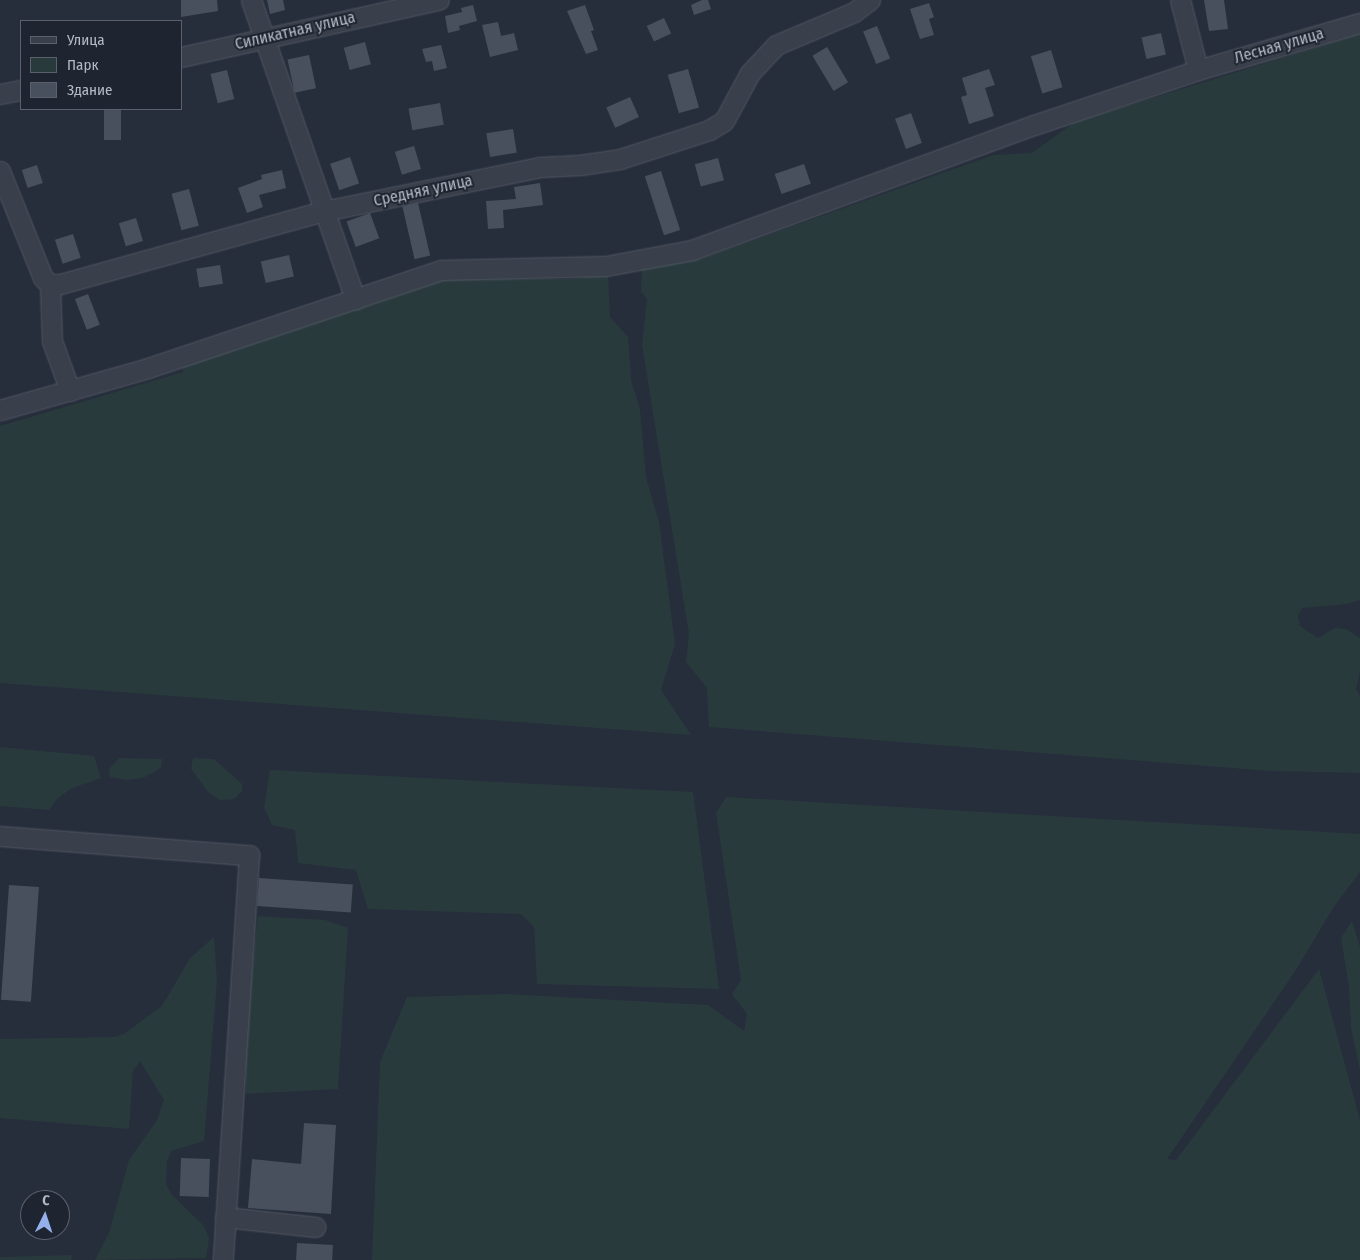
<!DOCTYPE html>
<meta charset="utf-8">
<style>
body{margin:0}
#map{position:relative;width:1360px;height:1260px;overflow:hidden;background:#262d3b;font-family:"Fira Sans Condensed",sans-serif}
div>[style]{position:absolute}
.green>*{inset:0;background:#293a3d}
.building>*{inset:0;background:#48505e;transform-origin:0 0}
.roads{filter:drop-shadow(0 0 1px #525863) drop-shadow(0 0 1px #525863)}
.minor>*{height:19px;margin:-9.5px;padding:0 9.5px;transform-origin:9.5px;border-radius:9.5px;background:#3a404b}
span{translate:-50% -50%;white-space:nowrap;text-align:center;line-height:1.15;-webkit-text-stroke:4px #1f2530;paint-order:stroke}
.street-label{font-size:16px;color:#b5bbc6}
.legend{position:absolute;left:20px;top:20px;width:162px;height:90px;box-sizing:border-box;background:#1f2530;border:1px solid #5b616c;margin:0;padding:6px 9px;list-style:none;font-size:15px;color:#b5bbc6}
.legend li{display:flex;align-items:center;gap:10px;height:25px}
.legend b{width:25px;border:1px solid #5b616c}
.north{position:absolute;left:20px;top:1190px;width:50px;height:50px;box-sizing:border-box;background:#1f2530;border:1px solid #5b616c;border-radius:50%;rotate:4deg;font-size:14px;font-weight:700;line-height:20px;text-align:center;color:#b5bbc6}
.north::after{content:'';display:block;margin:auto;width:18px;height:22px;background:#94b0ed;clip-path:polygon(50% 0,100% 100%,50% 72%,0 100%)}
</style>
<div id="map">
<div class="green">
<div style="clip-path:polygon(1360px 34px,1360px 600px,1346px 604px,1302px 608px,1298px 616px,1300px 626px,1318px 638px,1335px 628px,1346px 629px,1360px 638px,1360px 671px,1356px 689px,1360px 696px,1360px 773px,1270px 771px,709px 727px,707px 688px,686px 662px,689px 634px,642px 345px,647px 299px,641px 292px,642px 268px,701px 259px,993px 155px,1032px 153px,1075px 122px)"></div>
<div style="clip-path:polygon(608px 274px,610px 317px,628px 337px,631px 380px,640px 409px,646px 477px,659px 522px,675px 644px,661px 690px,691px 735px,0 683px,0 426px,183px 372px,181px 360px,438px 278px,574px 279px)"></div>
<div style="clip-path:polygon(0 747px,94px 756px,101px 778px,72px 788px,58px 798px,49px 810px,0 806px)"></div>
<div style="clip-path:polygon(119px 758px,162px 759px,161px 768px,143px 778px,127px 780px,110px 777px,109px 769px)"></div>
<div style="clip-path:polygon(193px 758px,214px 759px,242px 784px,242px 791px,234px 799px,220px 800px,209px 793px,191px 769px)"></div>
<div style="clip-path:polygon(270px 770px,693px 792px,719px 989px,537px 984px,534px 927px,521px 914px,368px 909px,356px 870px,298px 863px,295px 830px,272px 825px,264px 807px)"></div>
<div style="clip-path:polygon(726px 797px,1360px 834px,1360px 872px,1333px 908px,1296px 970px,1167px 1159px,1176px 1160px,1319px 969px,1360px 1120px,1360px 1260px,372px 1260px,380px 1062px,407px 997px,508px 994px,708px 1005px,744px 1031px,747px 1014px,732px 994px,741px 980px,716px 813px)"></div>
<div style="clip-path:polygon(258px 916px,325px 920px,348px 928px,338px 1089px,246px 1094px,246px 998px,250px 989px)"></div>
<div style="clip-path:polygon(1352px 921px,1360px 947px,1360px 1070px,1351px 1028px,1349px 987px,1341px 938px)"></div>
<div style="clip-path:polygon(214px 937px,217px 981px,204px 1141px,171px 1151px,167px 1161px,166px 1184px,172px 1195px,204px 1226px,209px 1239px,206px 1258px,95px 1260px,109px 1233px,129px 1160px,157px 1120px,164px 1100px,140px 1061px,133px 1071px,129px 1129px,0 1118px,0 1039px,114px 1037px,124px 1034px,162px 1006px,190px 958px)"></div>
<div style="clip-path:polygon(73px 1255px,71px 1260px,0 1260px,0 1257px)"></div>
</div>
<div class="building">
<div style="clip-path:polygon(181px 0,217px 0,218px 11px,181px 17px)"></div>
<div style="clip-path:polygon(267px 0,283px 0,285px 10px,270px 14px)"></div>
<div style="clip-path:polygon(702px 0,708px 0,711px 9px,694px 15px,691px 5px)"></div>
<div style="clip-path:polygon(1204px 0,1224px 0,1228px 29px,1209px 31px)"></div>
<div style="clip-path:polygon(929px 3px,934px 17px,929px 19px,934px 35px,920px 39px,910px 9px)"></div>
<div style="clip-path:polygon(473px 5px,477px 21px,459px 26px,460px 30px,448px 33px,445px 16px,462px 12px,461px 8px)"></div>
<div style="clip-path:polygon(585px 5px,594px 30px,591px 31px,598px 50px,586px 54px,567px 11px)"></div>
<div style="left:664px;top:18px;width:17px;height:19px;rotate:65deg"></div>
<div style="clip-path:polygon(498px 22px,501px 36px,514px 33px,518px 50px,490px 57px,482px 25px)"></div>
<div style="left:877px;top:26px;width:35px;height:15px;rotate:68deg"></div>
<div style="left:1161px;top:33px;width:22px;height:20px;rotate:77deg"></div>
<div style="left:365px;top:42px;width:23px;height:22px;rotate:75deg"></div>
<div style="clip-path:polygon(441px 45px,447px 68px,434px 71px,432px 61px,426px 62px,422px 49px)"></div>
<div style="left:827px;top:47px;width:41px;height:17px;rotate:59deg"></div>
<div style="left:1051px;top:50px;width:39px;height:21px;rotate:73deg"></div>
<div style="left:309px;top:55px;width:34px;height:22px;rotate:78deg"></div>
<div style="left:688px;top:69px;width:40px;height:21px;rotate:74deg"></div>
<div style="clip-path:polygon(989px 69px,995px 85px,985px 88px,994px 116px,969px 124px,961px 97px,967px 95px,962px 78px)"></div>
<div style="left:227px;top:70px;width:30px;height:17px;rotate:76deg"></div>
<div style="left:630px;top:97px;width:22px;height:26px;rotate:66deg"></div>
<div style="left:440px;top:103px;width:22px;height:32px;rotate:80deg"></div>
<div style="left:104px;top:109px;width:17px;height:31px"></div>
<div style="left:911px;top:113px;width:32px;height:17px;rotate:70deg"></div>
<div style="left:513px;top:129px;width:24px;height:27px;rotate:81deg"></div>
<div style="left:414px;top:146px;width:24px;height:20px;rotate:73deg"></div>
<div style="left:350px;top:157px;width:28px;height:21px;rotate:71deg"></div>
<div style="left:718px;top:158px;width:23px;height:24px;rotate:75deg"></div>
<div style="left:804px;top:164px;width:21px;height:31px;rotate:71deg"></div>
<div style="left:37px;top:165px;width:19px;height:16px;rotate:72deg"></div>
<div style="clip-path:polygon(282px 170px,286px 188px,259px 195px,263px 207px,247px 213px,238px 188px,262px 179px,261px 175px)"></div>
<div style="left:661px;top:171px;width:62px;height:17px;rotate:72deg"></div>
<div style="clip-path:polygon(540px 183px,543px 205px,503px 210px,504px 228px,488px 229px,486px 201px,516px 199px,514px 187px)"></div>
<div style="left:189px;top:189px;width:38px;height:18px;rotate:75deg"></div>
<div style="left:418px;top:203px;width:54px;height:16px;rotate:77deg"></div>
<div style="left:370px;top:213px;width:27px;height:25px;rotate:70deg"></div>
<div style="left:136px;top:218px;width:24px;height:18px;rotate:73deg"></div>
<div style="left:73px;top:234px;width:25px;height:19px;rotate:72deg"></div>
<div style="left:289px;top:255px;width:22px;height:29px;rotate:77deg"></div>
<div style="left:220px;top:265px;width:19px;height:24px;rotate:81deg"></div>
<div style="left:88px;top:294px;width:33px;height:14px;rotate:69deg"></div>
<div style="left:259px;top:878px;width:94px;height:28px;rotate:4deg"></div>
<div style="left:9px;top:885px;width:30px;height:115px;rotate:4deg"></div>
<div style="clip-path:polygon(304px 1123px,336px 1125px,331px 1214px,248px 1208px,252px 1159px,301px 1164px)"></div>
<div style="left:181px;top:1158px;width:29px;height:38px;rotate:2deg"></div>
<div style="left:297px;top:1243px;width:36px;height:17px;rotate:3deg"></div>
</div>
<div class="roads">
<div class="minor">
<div style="left:251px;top:0;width:317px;rotate:70.8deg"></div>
<div style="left:181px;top:57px;width:264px;rotate:-12.5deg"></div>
<div style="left:1198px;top:70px;width:169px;rotate:-16.2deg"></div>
<div style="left:0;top:94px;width:21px;rotate:-11deg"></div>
<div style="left:0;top:171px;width:115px;rotate:68.1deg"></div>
<div style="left:43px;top:278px;width:9px;rotate:41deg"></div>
<div style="left:50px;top:284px;width:10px"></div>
<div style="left:60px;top:284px;width:274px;rotate:-15.5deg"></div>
<div style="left:324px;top:211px;width:220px;rotate:-11.5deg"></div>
<div style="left:540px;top:167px;width:40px;rotate:-2.9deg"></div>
<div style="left:580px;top:165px;width:40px;rotate:-8.5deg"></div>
<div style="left:620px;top:159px;width:94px;rotate:-18deg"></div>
<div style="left:709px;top:130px;width:17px;rotate:-31deg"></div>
<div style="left:724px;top:121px;width:55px;rotate:-61.6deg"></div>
<div style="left:750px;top:73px;width:38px;rotate:-47deg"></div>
<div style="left:776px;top:45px;width:85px;rotate:-22.9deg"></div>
<div style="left:854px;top:12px;width:20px;rotate:-37deg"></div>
<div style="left:50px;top:284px;width:57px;rotate:88deg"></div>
<div style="left:52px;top:341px;width:53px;rotate:70.2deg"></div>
<div style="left:0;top:410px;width:154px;rotate:-15.8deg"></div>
<div style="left:148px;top:368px;width:309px;rotate:-18.5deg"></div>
<div style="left:441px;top:270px;width:165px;rotate:-1.4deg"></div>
<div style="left:606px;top:266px;width:87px;rotate:-10.5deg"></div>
<div style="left:692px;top:250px;width:364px;rotate:-20.1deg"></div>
<div style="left:1034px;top:125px;width:173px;rotate:-18.5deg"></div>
<div style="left:1198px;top:70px;width:72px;rotate:-104.4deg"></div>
<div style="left:0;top:836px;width:250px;rotate:4.4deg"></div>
<div style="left:249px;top:855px;width:406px;rotate:93.7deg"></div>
<div style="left:225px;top:1217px;width:91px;rotate:6.3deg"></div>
</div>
</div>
<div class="street-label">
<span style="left:295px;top:31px;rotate:-13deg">Силикатная улица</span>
<span style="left:1279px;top:46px;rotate:-16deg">Лесная улица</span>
<span style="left:423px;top:191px;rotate:-12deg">Средняя улица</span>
</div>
<ul class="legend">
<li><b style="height:6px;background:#3a404b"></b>Улица</li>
<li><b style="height:14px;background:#293a3d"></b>Парк</li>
<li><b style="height:14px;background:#48505e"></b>Здание</li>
</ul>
<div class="north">С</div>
</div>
